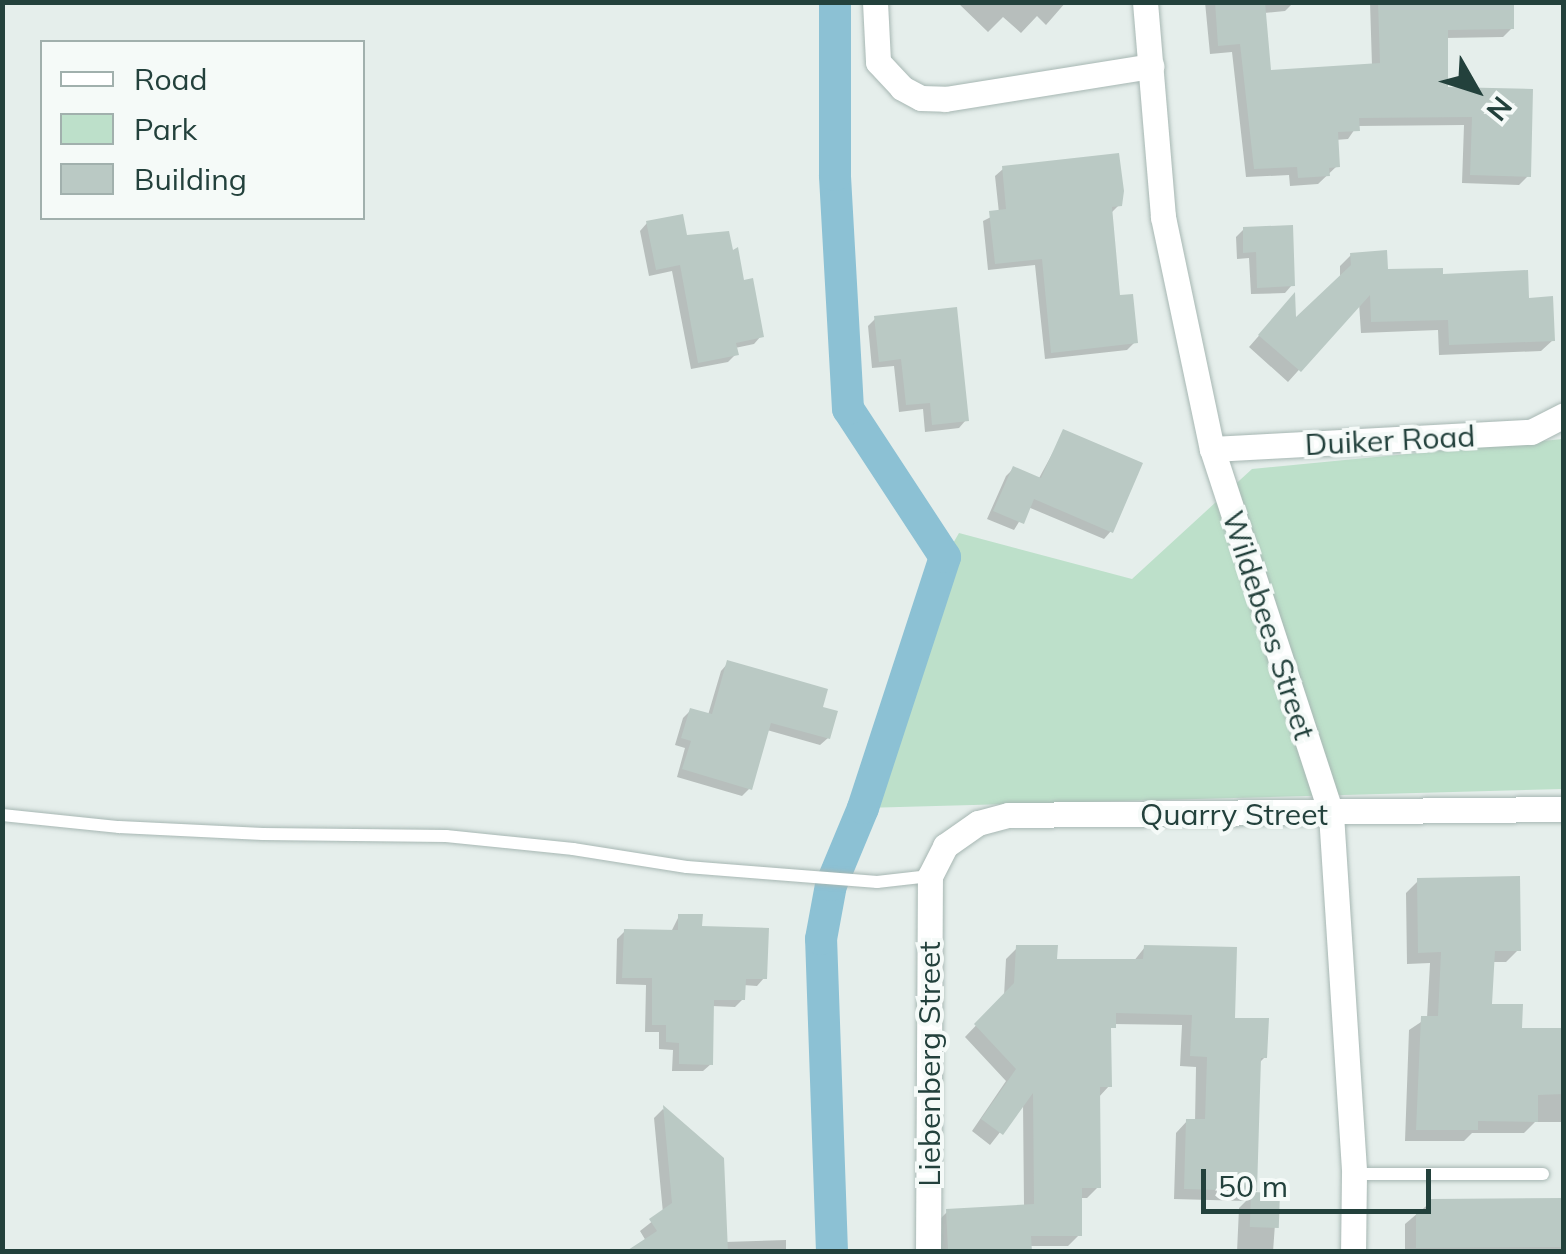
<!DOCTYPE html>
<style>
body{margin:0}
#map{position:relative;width:1566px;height:1254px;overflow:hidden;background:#e5eeeb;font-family:Mulish,sans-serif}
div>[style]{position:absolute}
.green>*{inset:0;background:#bde0ca}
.shadow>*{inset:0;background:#0003}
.canal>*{height:32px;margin:-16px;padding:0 16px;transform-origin:16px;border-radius:16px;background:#8cc1d4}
.building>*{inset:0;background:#bac9c4;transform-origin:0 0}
.roads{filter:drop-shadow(0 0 2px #a7b7b3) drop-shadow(0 0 2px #a7b7b3)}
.lane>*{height:12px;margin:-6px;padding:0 6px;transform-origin:6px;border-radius:6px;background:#fff}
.street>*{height:25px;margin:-12.5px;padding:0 12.5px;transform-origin:12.5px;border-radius:12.5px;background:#fff}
span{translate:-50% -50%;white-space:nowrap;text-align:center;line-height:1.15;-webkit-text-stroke:8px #f5faf8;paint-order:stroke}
.street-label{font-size:30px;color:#23413c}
.frame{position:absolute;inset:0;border:5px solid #23413c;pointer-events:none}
.legend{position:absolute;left:40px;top:40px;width:325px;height:180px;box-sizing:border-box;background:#f5faf8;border:2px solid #a1b0ad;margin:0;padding:12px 18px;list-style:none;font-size:30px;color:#23413c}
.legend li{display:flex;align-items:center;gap:20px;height:50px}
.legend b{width:50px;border:2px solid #a1b0ad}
.north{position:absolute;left:1426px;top:40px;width:100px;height:100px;-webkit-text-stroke:8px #f5faf8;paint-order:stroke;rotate:129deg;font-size:28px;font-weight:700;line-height:40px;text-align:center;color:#23413c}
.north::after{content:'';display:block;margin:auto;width:35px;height:45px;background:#23413c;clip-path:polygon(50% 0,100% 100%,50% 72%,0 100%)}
.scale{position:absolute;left:1201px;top:1169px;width:230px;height:45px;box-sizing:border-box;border:5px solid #23413c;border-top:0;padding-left:12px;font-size:30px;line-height:35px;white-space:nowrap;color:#23413c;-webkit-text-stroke:8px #f5faf8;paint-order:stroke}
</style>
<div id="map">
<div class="green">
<div style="clip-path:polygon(1563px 439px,1563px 789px,863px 808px,945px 557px,959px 533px,1132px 579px,1252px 469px)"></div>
</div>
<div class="shadow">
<div style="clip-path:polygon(957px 2px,1066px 2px,1046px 25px,1037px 16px,1021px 33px,1003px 17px,988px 32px)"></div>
<div style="clip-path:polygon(1205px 2px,1294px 2px,1285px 11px,1264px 13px,1269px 73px,1372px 66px,1370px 2px,1513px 2px,1512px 28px,1503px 37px,1445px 38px,1445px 89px,1531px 92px,1528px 176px,1519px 185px,1462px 183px,1464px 125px,1357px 126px,1348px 139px,1335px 140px,1337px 166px,1318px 184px,1290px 186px,1289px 175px,1246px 177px,1232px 52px,1210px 54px)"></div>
<div style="clip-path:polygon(1003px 169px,1119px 205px,1110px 214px,1118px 298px,1135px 342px,1127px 350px,1045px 359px,1035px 265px,988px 270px,983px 221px,999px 213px,995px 176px)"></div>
<div style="clip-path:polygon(647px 223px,685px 238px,742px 283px,761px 336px,754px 344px,735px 348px,736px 354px,728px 362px,691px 369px,672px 271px,649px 276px,640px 231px)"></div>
<div style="clip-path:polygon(1244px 229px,1292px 285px,1285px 293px,1251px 294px,1249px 258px,1237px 259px,1236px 237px)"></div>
<div style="clip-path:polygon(1351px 255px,1386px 272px,1440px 276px,1553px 340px,1541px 351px,1439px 355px,1438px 330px,1361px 333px,1359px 303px,1288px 382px,1249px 347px,1284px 307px,1294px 323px,1340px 278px,1340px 266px)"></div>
<div style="clip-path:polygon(876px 318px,966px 420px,959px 428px,925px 432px,923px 409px,899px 412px,894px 366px,872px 368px,868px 326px)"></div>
<div style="clip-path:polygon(1064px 432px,1111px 531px,1104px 539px,1028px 507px,1014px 530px,987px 519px,1006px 476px,1013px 469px,1038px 480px)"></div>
<div style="clip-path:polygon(728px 663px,820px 708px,828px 738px,820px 745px,767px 730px,750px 788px,742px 796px,677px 777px,685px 748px,675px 745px,683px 718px,691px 710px,708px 715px,721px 671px)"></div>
<div style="clip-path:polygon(1418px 881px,1518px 950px,1506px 962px,1492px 962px,1489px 1006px,1519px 1030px,1564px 1030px,1564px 1122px,1535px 1122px,1524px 1133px,1472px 1133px,1464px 1141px,1405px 1141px,1409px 1030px,1427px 1018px,1430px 963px,1407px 964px,1406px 893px)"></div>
<div style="clip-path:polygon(679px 916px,764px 978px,757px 986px,743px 985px,743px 999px,735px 1007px,712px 1006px,711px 1064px,703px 1071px,672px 1071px,673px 1050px,659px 1049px,659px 1032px,645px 1032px,646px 985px,616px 984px,617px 939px,625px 931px,671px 932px)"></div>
<div style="clip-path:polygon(1145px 947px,1232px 1020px,1265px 1057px,1258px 1064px,1254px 1190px,1250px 1195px,1277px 1196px,1273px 1252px,1237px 1252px,1239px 1208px,1246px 1201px,1174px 1199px,1176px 1133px,1187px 1121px,1195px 1122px,1196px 1067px,1180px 1066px,1182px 1025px,1113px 1024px,1108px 1032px,1109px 1086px,1098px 1098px,1098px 1187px,1087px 1198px,1079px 1198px,1079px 1235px,1068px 1246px,1029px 1246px,1030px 1252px,938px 1252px,936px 1223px,947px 1212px,1024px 1207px,1023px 1103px,990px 1145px,972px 1131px,1006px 1081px,965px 1037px,1004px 996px,1006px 959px,1017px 948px,1055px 962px,1133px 962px)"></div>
<div style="clip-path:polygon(663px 1109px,721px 1159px,725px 1242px,786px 1240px,786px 1252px,630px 1252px,646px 1241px,640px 1231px,663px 1213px,654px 1118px)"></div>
<div style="clip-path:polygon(1564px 1201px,1564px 1252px,1405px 1252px,1405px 1224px,1431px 1202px)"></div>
</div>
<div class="canal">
<div style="left:832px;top:1252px;width:313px;rotate:-92deg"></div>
<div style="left:821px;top:939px;width:55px;rotate:-79.5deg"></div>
<div style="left:831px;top:885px;width:83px;rotate:-67.4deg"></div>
<div style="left:863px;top:808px;width:264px;rotate:-71.9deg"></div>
<div style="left:945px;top:557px;width:177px;rotate:-123.2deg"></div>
<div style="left:848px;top:409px;width:234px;rotate:-93.2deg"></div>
<div style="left:835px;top:175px;width:173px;rotate:-90deg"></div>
</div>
<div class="building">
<div style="clip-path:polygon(1215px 2px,1265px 2px,1271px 70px,1380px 63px,1378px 2px,1514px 2px,1514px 29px,1448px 30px,1448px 87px,1533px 89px,1531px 177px,1470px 175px,1472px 117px,1359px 118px,1360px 131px,1338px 132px,1340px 167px,1329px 168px,1330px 176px,1298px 178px,1297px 167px,1254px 169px,1240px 44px,1218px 46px)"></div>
<div style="clip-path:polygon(1119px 153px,1124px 191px,1122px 206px,1112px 207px,1120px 295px,1133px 294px,1138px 343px,1051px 353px,1042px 259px,995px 264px,989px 211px,1006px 209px,1002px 166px)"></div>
<div style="clip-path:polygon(683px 214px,687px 235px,729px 231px,733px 250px,738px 247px,744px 280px,753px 278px,764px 337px,736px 343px,739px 355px,698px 363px,680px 265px,656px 270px,646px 221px)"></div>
<div style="clip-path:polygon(1293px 225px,1295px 286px,1257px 288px,1256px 252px,1243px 253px,1243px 227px)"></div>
<div style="clip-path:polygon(1387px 250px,1388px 269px,1443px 268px,1443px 274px,1528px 270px,1529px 298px,1553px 296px,1555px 341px,1449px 345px,1448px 320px,1371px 322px,1370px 295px,1301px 372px,1258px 335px,1295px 292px,1296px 317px,1351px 265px,1350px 253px)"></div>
<div style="clip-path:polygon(957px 307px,969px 421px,932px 425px,930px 403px,906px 405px,901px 359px,879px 362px,874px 316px)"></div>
<div style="clip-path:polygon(1063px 429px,1143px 463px,1113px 533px,1034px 499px,1024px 524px,993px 511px,1013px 466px,1041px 478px)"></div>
<div style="clip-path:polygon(727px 660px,828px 689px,823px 707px,838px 711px,830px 739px,771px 723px,752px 790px,682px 769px,691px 741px,681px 738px,690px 708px,712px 714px)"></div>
<div style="clip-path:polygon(1520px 876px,1521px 951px,1495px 951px,1492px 1004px,1523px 1004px,1522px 1028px,1564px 1028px,1564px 1094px,1538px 1095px,1538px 1122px,1478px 1121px,1478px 1130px,1416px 1130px,1421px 1016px,1438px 1016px,1441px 952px,1418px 953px,1417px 878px)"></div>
<div style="clip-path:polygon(678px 914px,703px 914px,702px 926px,769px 928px,767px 979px,746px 979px,745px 1000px,714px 1000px,713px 1065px,679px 1064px,679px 1043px,666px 1042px,666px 1025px,652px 1025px,652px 978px,622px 978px,624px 929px,678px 930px)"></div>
<div style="clip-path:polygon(1016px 945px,1058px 945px,1057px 959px,1143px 959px,1144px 945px,1237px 947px,1235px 1018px,1269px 1018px,1267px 1058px,1261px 1058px,1257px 1191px,1184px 1189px,1186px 1119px,1205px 1119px,1207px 1057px,1190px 1056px,1192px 1015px,1116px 1013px,1116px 1028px,1111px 1028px,1112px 1087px,1100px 1087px,1101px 1188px,1082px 1188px,1082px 1236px,1031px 1236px,1032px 1252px,948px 1252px,946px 1209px,1034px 1204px,1033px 1093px,1003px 1135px,981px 1119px,1016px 1069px,974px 1024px,1014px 983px)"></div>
<div style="clip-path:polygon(663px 1105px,724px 1158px,728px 1252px,625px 1252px,657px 1231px,649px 1219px,672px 1203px)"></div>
<div style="left:1251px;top:1192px;width:29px;height:35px;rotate:2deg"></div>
<div style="clip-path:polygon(1564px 1198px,1564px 1247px,1416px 1248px,1416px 1210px,1430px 1210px,1430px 1199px)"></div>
</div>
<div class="roads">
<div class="lane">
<div style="left:2px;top:815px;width:118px;rotate:5.9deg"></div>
<div style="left:119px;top:827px;width:144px;rotate:2.8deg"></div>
<div style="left:263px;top:834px;width:183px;rotate:0.6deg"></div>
<div style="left:446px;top:836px;width:128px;rotate:5.8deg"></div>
<div style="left:573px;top:849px;width:115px;rotate:9deg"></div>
<div style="left:687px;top:867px;width:191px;rotate:4.5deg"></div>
<div style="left:877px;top:882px;width:53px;rotate:-6.5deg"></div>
<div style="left:1354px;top:1174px;width:189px"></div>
</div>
<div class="street">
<div style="left:875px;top:2px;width:60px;rotate:87.1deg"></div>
<div style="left:878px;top:62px;width:35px;rotate:47deg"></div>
<div style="left:902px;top:88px;width:21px;rotate:28deg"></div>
<div style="left:921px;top:98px;width:24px;rotate:2deg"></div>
<div style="left:945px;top:99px;width:209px;rotate:-9.1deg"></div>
<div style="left:1145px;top:2px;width:216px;rotate:85.2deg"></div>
<div style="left:1163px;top:217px;width:237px;rotate:78.1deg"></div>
<div style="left:1212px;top:449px;width:384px;rotate:71.9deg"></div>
<div style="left:1331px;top:814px;width:361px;rotate:86.3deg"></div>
<div style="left:1354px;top:1174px;width:78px;rotate:90.7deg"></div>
<div style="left:1212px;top:449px;width:319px;rotate:-3.1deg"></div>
<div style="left:1531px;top:432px;width:37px;rotate:-27deg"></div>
<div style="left:928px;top:1252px;width:376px;rotate:-89.7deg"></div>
<div style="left:930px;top:876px;width:34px;rotate:-63deg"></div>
<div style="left:945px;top:846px;width:40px;rotate:-34.9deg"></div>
<div style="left:978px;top:823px;width:31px;rotate:-15deg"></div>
<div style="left:1008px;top:815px;width:556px;rotate:-0.62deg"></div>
</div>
</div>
<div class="street-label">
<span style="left:1390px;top:440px;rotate:-3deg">Duiker Road</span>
<span style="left:1269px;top:625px;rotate:72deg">Wildebees Street</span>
<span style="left:1234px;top:814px">Quarry Street</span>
<span style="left:929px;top:1064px;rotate:-90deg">Liebenberg Street</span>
</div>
<div class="frame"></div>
<ul class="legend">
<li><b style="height:12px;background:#fff"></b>Road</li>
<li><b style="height:28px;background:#bde0ca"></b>Park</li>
<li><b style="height:28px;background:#bac9c4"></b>Building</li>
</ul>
<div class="north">N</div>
<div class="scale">50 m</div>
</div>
